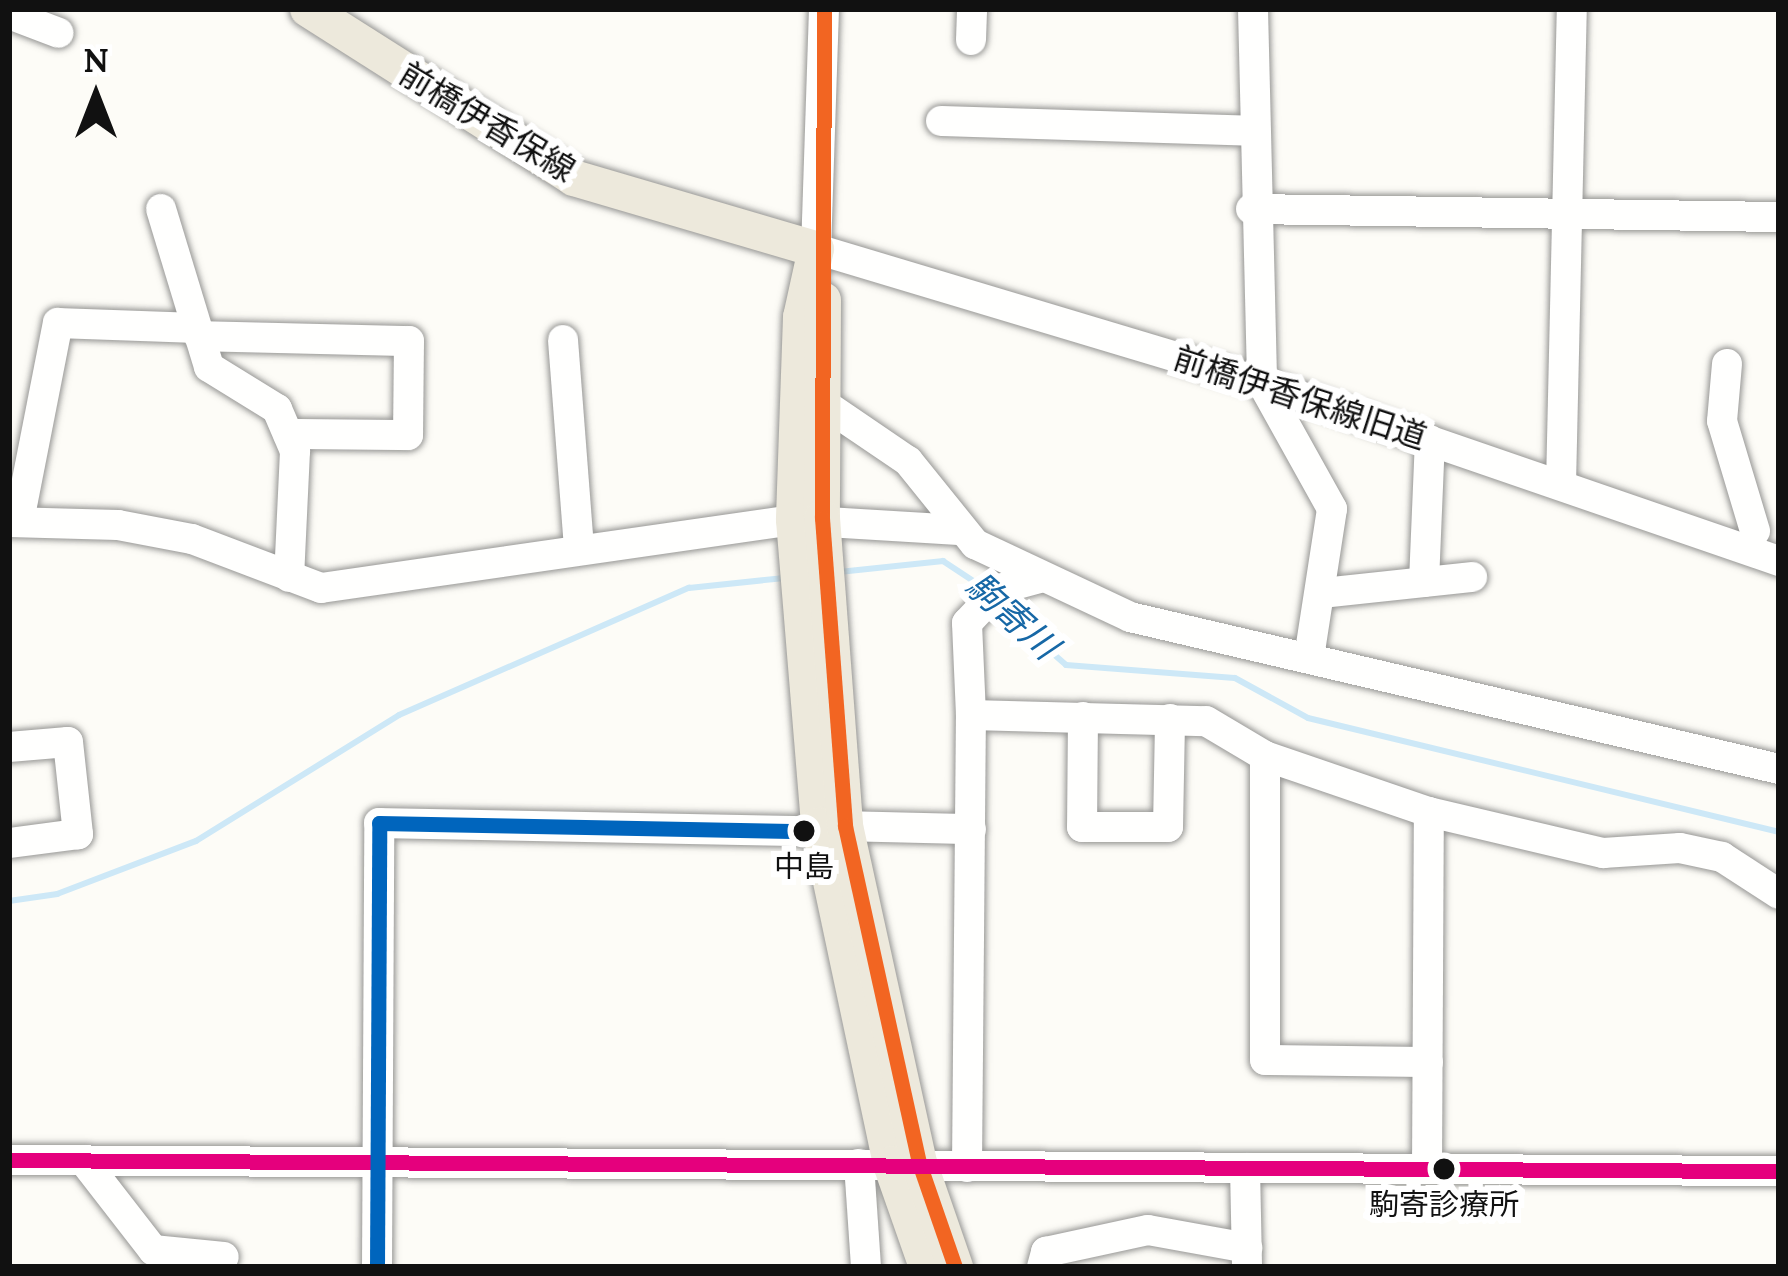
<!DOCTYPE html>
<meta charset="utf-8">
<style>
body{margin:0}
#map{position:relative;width:1788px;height:1276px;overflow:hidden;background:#fdfcf7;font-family:Lora,"Noto Sans JP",serif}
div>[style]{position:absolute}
.stream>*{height:6px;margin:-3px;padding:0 3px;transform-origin:3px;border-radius:3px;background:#cde8f7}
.roads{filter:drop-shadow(0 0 3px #979795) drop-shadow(0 0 3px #979795)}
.minor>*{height:30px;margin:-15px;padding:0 15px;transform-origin:15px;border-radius:15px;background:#fffffe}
.major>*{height:36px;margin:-18px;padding:0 18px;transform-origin:18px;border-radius:18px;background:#ede9dc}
.bus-1>*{height:15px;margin:-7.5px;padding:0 7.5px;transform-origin:7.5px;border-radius:7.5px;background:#f26522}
.bus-2>*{height:15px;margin:-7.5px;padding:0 7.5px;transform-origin:7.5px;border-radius:7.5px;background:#e5007d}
.bus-3>*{height:15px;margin:-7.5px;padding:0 7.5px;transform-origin:7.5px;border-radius:7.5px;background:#0065bd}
.dots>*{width:33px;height:33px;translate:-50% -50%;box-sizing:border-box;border:6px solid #fff;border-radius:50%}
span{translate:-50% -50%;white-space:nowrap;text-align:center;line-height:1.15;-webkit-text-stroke:12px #fff;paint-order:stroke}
.bus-label{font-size:30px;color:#111}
.street-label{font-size:33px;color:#111}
.water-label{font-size:36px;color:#1768a6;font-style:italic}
.frame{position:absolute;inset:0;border:12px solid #111;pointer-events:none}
.north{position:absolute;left:36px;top:36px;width:120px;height:120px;-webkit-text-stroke:9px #fff;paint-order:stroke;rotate:0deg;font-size:33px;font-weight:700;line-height:48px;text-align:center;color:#111}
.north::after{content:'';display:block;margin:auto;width:42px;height:54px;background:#111;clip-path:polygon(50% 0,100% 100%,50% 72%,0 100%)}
</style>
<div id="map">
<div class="stream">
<div style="left:839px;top:572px;width:105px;rotate:-6deg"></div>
<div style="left:943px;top:561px;width:49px;rotate:33.4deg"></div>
<div style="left:995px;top:603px;width:94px;rotate:41.1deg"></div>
<div style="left:1066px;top:665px;width:169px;rotate:4.4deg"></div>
<div style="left:1235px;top:678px;width:83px;rotate:28.7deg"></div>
<div style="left:1308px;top:718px;width:485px;rotate:13.6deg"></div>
<div style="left:9px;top:901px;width:49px;rotate:-8.3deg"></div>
<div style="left:57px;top:894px;width:149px;rotate:-20.9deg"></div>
<div style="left:196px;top:841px;width:239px;rotate:-31.8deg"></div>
<div style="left:399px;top:715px;width:317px;rotate:-23.7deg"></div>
<div style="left:689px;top:588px;width:96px;rotate:-6deg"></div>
</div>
<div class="roads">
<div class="minor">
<div style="left:824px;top:9px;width:240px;rotate:91.9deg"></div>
<div style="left:816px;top:249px;width:466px;rotate:16.7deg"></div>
<div style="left:1262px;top:383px;width:547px;rotate:19deg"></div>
<div style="left:1253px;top:9px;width:374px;rotate:88.6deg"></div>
<div style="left:1262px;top:383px;width:144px;rotate:60.9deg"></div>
<div style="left:1332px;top:509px;width:151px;rotate:98.8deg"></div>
<div style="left:9px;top:14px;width:53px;rotate:20.8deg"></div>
<div style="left:971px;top:40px;width:31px;rotate:-88deg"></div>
<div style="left:941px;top:121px;width:311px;rotate:1.8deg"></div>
<div style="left:161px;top:209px;width:165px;rotate:73.1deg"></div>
<div style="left:209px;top:367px;width:80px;rotate:31.7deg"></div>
<div style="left:277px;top:409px;width:46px;rotate:66.8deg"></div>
<div style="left:295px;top:451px;width:126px;rotate:92.7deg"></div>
<div style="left:1251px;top:209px;width:528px;rotate:0.87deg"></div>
<div style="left:199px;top:336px;width:210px;rotate:1.4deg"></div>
<div style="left:409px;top:341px;width:94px;rotate:90.6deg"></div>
<div style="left:408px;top:435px;width:120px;rotate:-179.5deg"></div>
<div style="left:563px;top:340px;width:209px;rotate:85.6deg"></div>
<div style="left:1727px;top:364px;width:57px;rotate:95deg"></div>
<div style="left:1722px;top:421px;width:115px;rotate:73.3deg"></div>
<div style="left:824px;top:404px;width:102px;rotate:34.2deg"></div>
<div style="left:908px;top:461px;width:107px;rotate:51.1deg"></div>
<div style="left:975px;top:544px;width:171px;rotate:25.2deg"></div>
<div style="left:1130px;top:617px;width:667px;rotate:13.18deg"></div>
<div style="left:1561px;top:485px;width:476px;rotate:-88.7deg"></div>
<div style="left:19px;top:521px;width:202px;rotate:-78.9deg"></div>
<div style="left:58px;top:323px;width:138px;rotate:2.1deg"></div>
<div style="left:9px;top:522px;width:109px;rotate:1.6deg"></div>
<div style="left:118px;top:525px;width:75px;rotate:10.7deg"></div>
<div style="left:192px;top:539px;width:138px;rotate:20.8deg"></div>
<div style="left:321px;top:588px;width:478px;rotate:-8.2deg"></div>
<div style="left:794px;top:520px;width:165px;rotate:3.5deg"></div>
<div style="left:1424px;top:582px;width:142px;rotate:-87.6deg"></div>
<div style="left:1322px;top:593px;width:151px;rotate:-6.1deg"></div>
<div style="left:971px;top:715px;width:92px;rotate:-92.5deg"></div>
<div style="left:967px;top:623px;width:47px;rotate:-46.7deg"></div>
<div style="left:999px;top:589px;width:42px;rotate:-15deg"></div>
<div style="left:1083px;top:717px;width:110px;rotate:90.5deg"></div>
<div style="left:1082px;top:827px;width:86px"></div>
<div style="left:1168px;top:827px;width:108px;rotate:-88.9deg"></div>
<div style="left:9px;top:747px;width:59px;rotate:-4.8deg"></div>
<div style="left:68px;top:742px;width:93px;rotate:83.8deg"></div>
<div style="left:78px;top:834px;width:70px;rotate:172.6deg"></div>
<div style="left:1265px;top:756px;width:304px;rotate:90deg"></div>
<div style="left:1265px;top:1060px;width:163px;rotate:0.7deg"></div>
<div style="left:845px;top:826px;width:126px;rotate:1.4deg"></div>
<div style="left:9px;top:1160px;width:1770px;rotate:0.36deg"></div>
<div style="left:84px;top:1161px;width:113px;rotate:52.2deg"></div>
<div style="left:153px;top:1250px;width:71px;rotate:5.6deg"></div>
<div style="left:859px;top:1164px;width:103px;rotate:86.1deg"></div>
<div style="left:967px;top:1167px;width:452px;rotate:-89.5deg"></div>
<div style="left:971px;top:715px;width:235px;rotate:1.5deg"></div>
<div style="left:1206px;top:721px;width:69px;rotate:30.7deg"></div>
<div style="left:1265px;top:756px;width:173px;rotate:18.9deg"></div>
<div style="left:1429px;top:812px;width:179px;rotate:13.3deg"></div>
<div style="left:1603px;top:853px;width:77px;rotate:-3.7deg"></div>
<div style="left:1680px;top:848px;width:43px;rotate:12.1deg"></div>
<div style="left:1722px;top:857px;width:68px;rotate:33deg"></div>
<div style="left:1245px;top:1168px;width:99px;rotate:88.8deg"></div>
<div style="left:1427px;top:1169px;width:357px;rotate:-89.7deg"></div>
<div style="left:377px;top:1267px;width:444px;rotate:-89.7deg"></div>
<div style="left:379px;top:823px;width:425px;rotate:1.1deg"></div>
<div style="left:1042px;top:1267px;width:16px;rotate:-75deg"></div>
<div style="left:1046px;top:1252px;width:104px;rotate:-12.2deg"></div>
<div style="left:1148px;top:1230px;width:101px;rotate:10.3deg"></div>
</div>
<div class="major">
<div style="left:308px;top:9px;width:315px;rotate:32.4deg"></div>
<div style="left:574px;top:178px;width:252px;rotate:16.4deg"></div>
<div style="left:816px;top:249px;width:70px;rotate:102.4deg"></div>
<div style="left:801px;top:317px;width:203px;rotate:92deg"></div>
<div style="left:794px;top:520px;width:306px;rotate:85.3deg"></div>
<div style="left:819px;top:825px;width:347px;rotate:78deg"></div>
<div style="left:891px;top:1164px;width:109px;rotate:70.7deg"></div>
<div style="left:823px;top:300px;width:218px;rotate:90.3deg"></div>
<div style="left:822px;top:518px;width:309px;rotate:85.7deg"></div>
<div style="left:845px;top:826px;width:345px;rotate:77.6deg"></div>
<div style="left:919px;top:1163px;width:110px;rotate:70.9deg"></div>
</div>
</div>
<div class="bus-1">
<div style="left:824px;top:9px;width:509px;rotate:90.23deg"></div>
<div style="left:822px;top:518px;width:309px;rotate:85.7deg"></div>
<div style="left:845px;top:826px;width:345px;rotate:77.6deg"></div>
<div style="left:919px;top:1163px;width:110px;rotate:70.9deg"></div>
</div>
<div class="bus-2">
<div style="left:9px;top:1160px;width:1770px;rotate:0.36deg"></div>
</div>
<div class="bus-3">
<div style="left:377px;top:1267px;width:444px;rotate:-89.7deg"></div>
<div style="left:379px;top:823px;width:425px;rotate:1.1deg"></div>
</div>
<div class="dots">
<div style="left:804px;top:831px;background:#111"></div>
<div style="left:1444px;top:1169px;background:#111"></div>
</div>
<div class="bus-label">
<span style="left:804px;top:866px">中島</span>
<span style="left:1444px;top:1204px">駒寄診療所</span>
</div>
<div class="street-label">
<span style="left:487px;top:122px;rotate:31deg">前橋伊香保線</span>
<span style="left:1300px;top:398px;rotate:18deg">前橋伊香保線旧道</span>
</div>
<div class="water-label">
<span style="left:1012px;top:616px;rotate:42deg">駒寄川</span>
</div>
<div class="frame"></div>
<div class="north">N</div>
</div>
